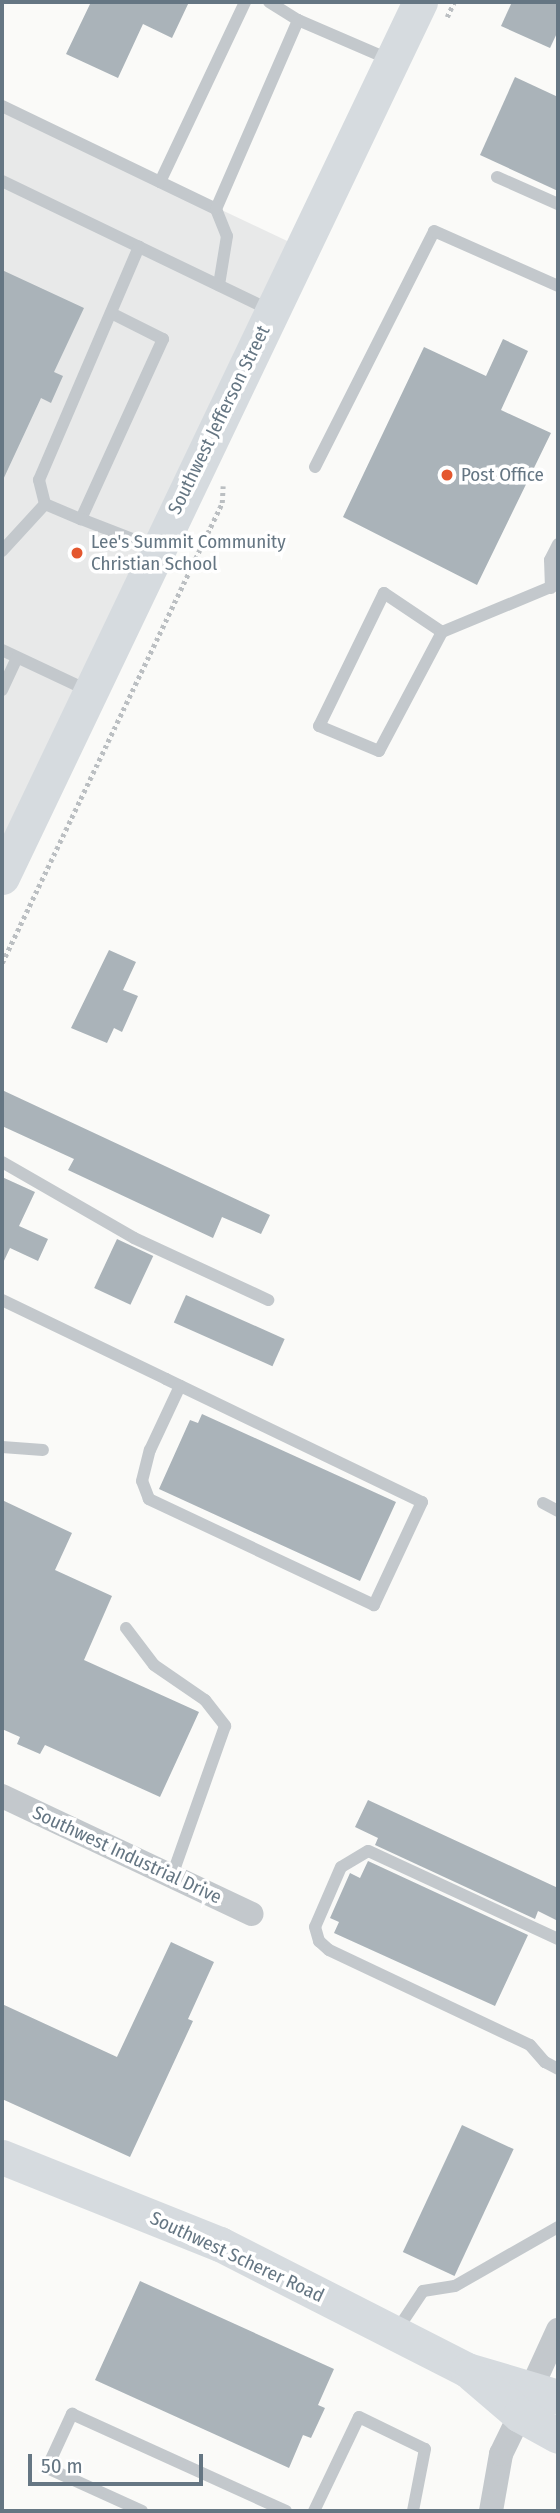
<!DOCTYPE html>
<style>
body{margin:0}
#map{position:relative;width:560px;height:2513px;overflow:hidden;background:#fafaf8;font-family:"Fira Sans Condensed",sans-serif}
div>[style]{position:absolute}
.built>*{inset:0;background:#e8e9e9}
.building>*{inset:0;background:#aab3b9;transform-origin:0 0}
.path>*{height:4.5px;margin-top:-2.25px;transform-origin:0;background:repeating-linear-gradient(90deg,#bbbfc2 0 3.5px,transparent 0 7px)}
.lane>*{height:12px;margin:-6px;padding:0 6px;transform-origin:6px;border-radius:6px;background:#c3c8cc}
.street>*{height:24px;margin:-12px;padding:0 12px;transform-origin:12px;border-radius:12px;background:#c3c8cc}
.secondary>*{height:35px;margin:-17.5px;padding:0 17.5px;transform-origin:17.5px;border-radius:17.5px;background:#d6dbdf}
.dots>*{width:19px;height:19px;translate:-50% -50%;box-sizing:border-box;border:4px solid #fff;border-radius:50%}
span{translate:-50% -50%;white-space:nowrap;text-align:center;line-height:1.15;-webkit-text-stroke:7px #fff;paint-order:stroke}
.street-label{font-size:19px;color:#657683}
.poi-label{font-size:19px;color:#657683}
.left{translate:0 -50%;text-align:left}
.frame{position:absolute;inset:0;border:4px solid #657683;pointer-events:none}
.scale{position:absolute;left:28px;top:2454px;width:175px;height:32px;box-sizing:border-box;border:4px solid #657683;border-top:0;padding-left:9px;font-size:21px;line-height:24px;white-space:nowrap;color:#657683;-webkit-text-stroke:5px #fff;paint-order:stroke}
</style>
<div id="map">
<div class="built">
<div style="clip-path:polygon(2px 106px,302px 248px,2px 858px)"></div>
</div>
<div class="building">
<div style="clip-path:polygon(91px 2px,189px 2px,172px 38px,143px 24px,118px 78px,66px 54px)"></div>
<div style="clip-path:polygon(512px 2px,558px 2px,558px 31px,550px 48px,501px 26px)"></div>
<div style="clip-path:polygon(515px 77px,558px 97px,558px 191px,480px 155px)"></div>
<div style="clip-path:polygon(2px 270px,84px 308px,54px 372px,63px 376px,51px 403px,41px 398px,2px 482px)"></div>
<div style="clip-path:polygon(503px 339px,528px 351px,501px 410px,551px 433px,477px 585px,343px 517px,424px 347px,486px 376px)"></div>
<div style="clip-path:polygon(109px 950px,136px 962px,123px 990px,138px 996px,122px 1032px,114px 1028px,107px 1043px,71px 1028px)"></div>
<div style="clip-path:polygon(2px 1090px,270px 1215px,261px 1234px,222px 1217px,213px 1238px,68px 1170px,74px 1159px,2px 1126px)"></div>
<div style="clip-path:polygon(2px 1177px,35px 1192px,19px 1226px,48px 1239px,38px 1261px,10px 1248px,2px 1265px)"></div>
<div style="left:117px;top:1239px;width:40px;height:54px;rotate:25deg"></div>
<div style="left:186px;top:1295px;width:108px;height:30px;rotate:24deg"></div>
<div style="clip-path:polygon(202px 1414px,396px 1502px,360px 1581px,159px 1489px,190px 1420px,198px 1423px)"></div>
<div style="clip-path:polygon(2px 1500px,72px 1533px,55px 1570px,112px 1596px,84px 1660px,199px 1712px,160px 1797px,45px 1745px,40px 1754px,17px 1744px,20px 1737px,2px 1729px)"></div>
<div style="clip-path:polygon(368px 1800px,558px 1888px,558px 1921px,538px 1911px,535px 1919px,375px 1845px,378px 1838px,355px 1827px)"></div>
<div style="clip-path:polygon(368px 1861px,528px 1935px,495px 2006px,334px 1933px,339px 1922px,330px 1918px,350px 1873px,360px 1878px)"></div>
<div style="clip-path:polygon(171px 1942px,214px 1962px,188px 2019px,193px 2021px,130px 2157px,2px 2099px,2px 2004px,117px 2057px)"></div>
<div style="left:462px;top:2125px;width:57px;height:140px;rotate:25deg"></div>
<div style="clip-path:polygon(140px 2281px,334px 2369px,318px 2405px,325px 2408px,311px 2438px,303px 2435px,289px 2468px,95px 2380px)"></div>
</div>
<div class="path">
<div style="left:447px;top:17px;width:17px;rotate:-65deg"></div>
<div style="left:2px;top:963px;width:510px;rotate:-64.44deg"></div>
<div style="left:222px;top:503px;width:17px;rotate:-87deg"></div>
</div>
<div class="lane">
<div style="left:269px;top:2px;width:34px;rotate:32deg"></div>
<div style="left:2px;top:106px;width:237px;rotate:25.7deg"></div>
<div style="left:216px;top:209px;width:29px;rotate:68deg"></div>
<div style="left:227px;top:236px;width:50px;rotate:99.3deg"></div>
<div style="left:497px;top:177px;width:67px;rotate:23.9deg"></div>
<div style="left:2px;top:181px;width:297px;rotate:25.7deg"></div>
<div style="left:160px;top:182px;width:199px;rotate:-64.7deg"></div>
<div style="left:216px;top:209px;width:206px;rotate:-66.5deg"></div>
<div style="left:298px;top:20px;width:101px;rotate:23.3deg"></div>
<div style="left:113px;top:314px;width:56px;rotate:26.6deg"></div>
<div style="left:163px;top:339px;width:198px;rotate:114.5deg"></div>
<div style="left:81px;top:519px;width:83px;rotate:21.3deg"></div>
<div style="left:315px;top:467px;width:264px;rotate:-63.2deg"></div>
<div style="left:434px;top:231px;width:136px;rotate:23.9deg"></div>
<div style="left:45px;top:504px;width:25px;rotate:-104deg"></div>
<div style="left:39px;top:480px;width:254px;rotate:-66.8deg"></div>
<div style="left:45px;top:504px;width:39px;rotate:23deg"></div>
<div style="left:2px;top:551px;width:64px;rotate:-47.5deg"></div>
<div style="left:551px;top:588px;width:28px;rotate:-92deg"></div>
<div style="left:550px;top:560px;width:18px;rotate:-63deg"></div>
<div style="left:442px;top:632px;width:70px;rotate:-146.1deg"></div>
<div style="left:384px;top:593px;width:148px;rotate:116deg"></div>
<div style="left:319px;top:726px;width:65px;rotate:22.6deg"></div>
<div style="left:379px;top:751px;width:135px;rotate:-62.1deg"></div>
<div style="left:442px;top:632px;width:126px;rotate:-22.5deg"></div>
<div style="left:2px;top:650px;width:94px;rotate:25.2deg"></div>
<div style="left:2px;top:690px;width:35px;rotate:-65deg"></div>
<div style="left:2px;top:1162px;width:152px;rotate:29.9deg"></div>
<div style="left:134px;top:1238px;width:148px;rotate:24.8deg"></div>
<div style="left:2px;top:1300px;width:182px;rotate:25.7deg"></div>
<div style="left:166px;top:1379px;width:284px;rotate:25.7deg"></div>
<div style="left:422px;top:1502px;width:114px;rotate:115deg"></div>
<div style="left:374px;top:1605px;width:249px;rotate:-154.8deg"></div>
<div style="left:149px;top:1499px;width:19px;rotate:-111deg"></div>
<div style="left:142px;top:1481px;width:32px;rotate:-76deg"></div>
<div style="left:150px;top:1450px;width:71px;rotate:-64.9deg"></div>
<div style="left:2px;top:1447px;width:41px;rotate:4.2deg"></div>
<div style="left:543px;top:1503px;width:17px;rotate:28deg"></div>
<div style="left:126px;top:1628px;width:46px;rotate:52.9deg"></div>
<div style="left:154px;top:1665px;width:62px;rotate:34.5deg"></div>
<div style="left:205px;top:1700px;width:33px;rotate:52deg"></div>
<div style="left:225px;top:1726px;width:159px;rotate:109.5deg"></div>
<div style="left:558px;top:1939px;width:209px;rotate:-155.1deg"></div>
<div style="left:368px;top:1851px;width:31px;rotate:149deg"></div>
<div style="left:341px;top:1867px;width:65px;rotate:113.4deg"></div>
<div style="left:315px;top:1927px;width:15px;rotate:74deg"></div>
<div style="left:319px;top:1941px;width:13px;rotate:42deg"></div>
<div style="left:329px;top:1950px;width:222px;rotate:25.3deg"></div>
<div style="left:530px;top:2045px;width:23px;rotate:49deg"></div>
<div style="left:545px;top:2062px;width:15px;rotate:28deg"></div>
<div style="left:397px;top:2330px;width:47px;rotate:-56.3deg"></div>
<div style="left:423px;top:2291px;width:32px;rotate:-9deg"></div>
<div style="left:455px;top:2286px;width:119px;rotate:-29.8deg"></div>
<div style="left:142px;top:2511px;width:104px;rotate:-155.6deg"></div>
<div style="left:47px;top:2468px;width:60px;rotate:-65.2deg"></div>
<div style="left:72px;top:2414px;width:235px;rotate:24.4deg"></div>
<div style="left:314px;top:2511px;width:104px;rotate:-64.4deg"></div>
<div style="left:359px;top:2417px;width:73px;rotate:25.9deg"></div>
<div style="left:425px;top:2449px;width:63px;rotate:101deg"></div>
</div>
<div class="street">
<div style="left:2px;top:1796px;width:276px;rotate:25.3deg"></div>
<div style="left:532px;top:2387px;width:63px;rotate:-65.5deg"></div>
<div style="left:491px;top:2511px;width:58px;rotate:-80deg"></div>
<div style="left:501px;top:2454px;width:43px;rotate:-64deg"></div>
</div>
<div class="secondary">
<div style="left:2px;top:877px;width:970px;rotate:-64.47deg"></div>
<div style="left:2px;top:2157px;width:235px;rotate:21.8deg"></div>
<div style="left:220px;top:2244px;width:277px;rotate:27deg"></div>
<div style="left:467px;top:2370px;width:95px;rotate:16.5deg"></div>
<div style="left:472px;top:2374px;width:63px;rotate:40.5deg"></div>
<div style="left:520px;top:2415px;width:43px;rotate:28.9deg"></div>
</div>
<div class="dots">
<div style="left:447px;top:475px;background:#e4572e"></div>
<div style="left:77px;top:553px;background:#e4572e"></div>
</div>
<div class="street-label">
<span style="left:219px;top:420px;rotate:-64deg">Southwest Jefferson Street</span>
<span style="left:127px;top:1855px;rotate:25deg">Southwest Industrial Drive</span>
<span style="left:237px;top:2257px;rotate:25deg">Southwest Scherer Road</span>
</div>
<div class="poi-label">
<span class="left" style="left:461px;top:475px">Post Office</span>
<span class="left" style="left:91px;top:553px">Lee's Summit Community<br>Christian School</span>
</div>
<div class="frame"></div>
<div class="scale">50 m</div>
</div>
